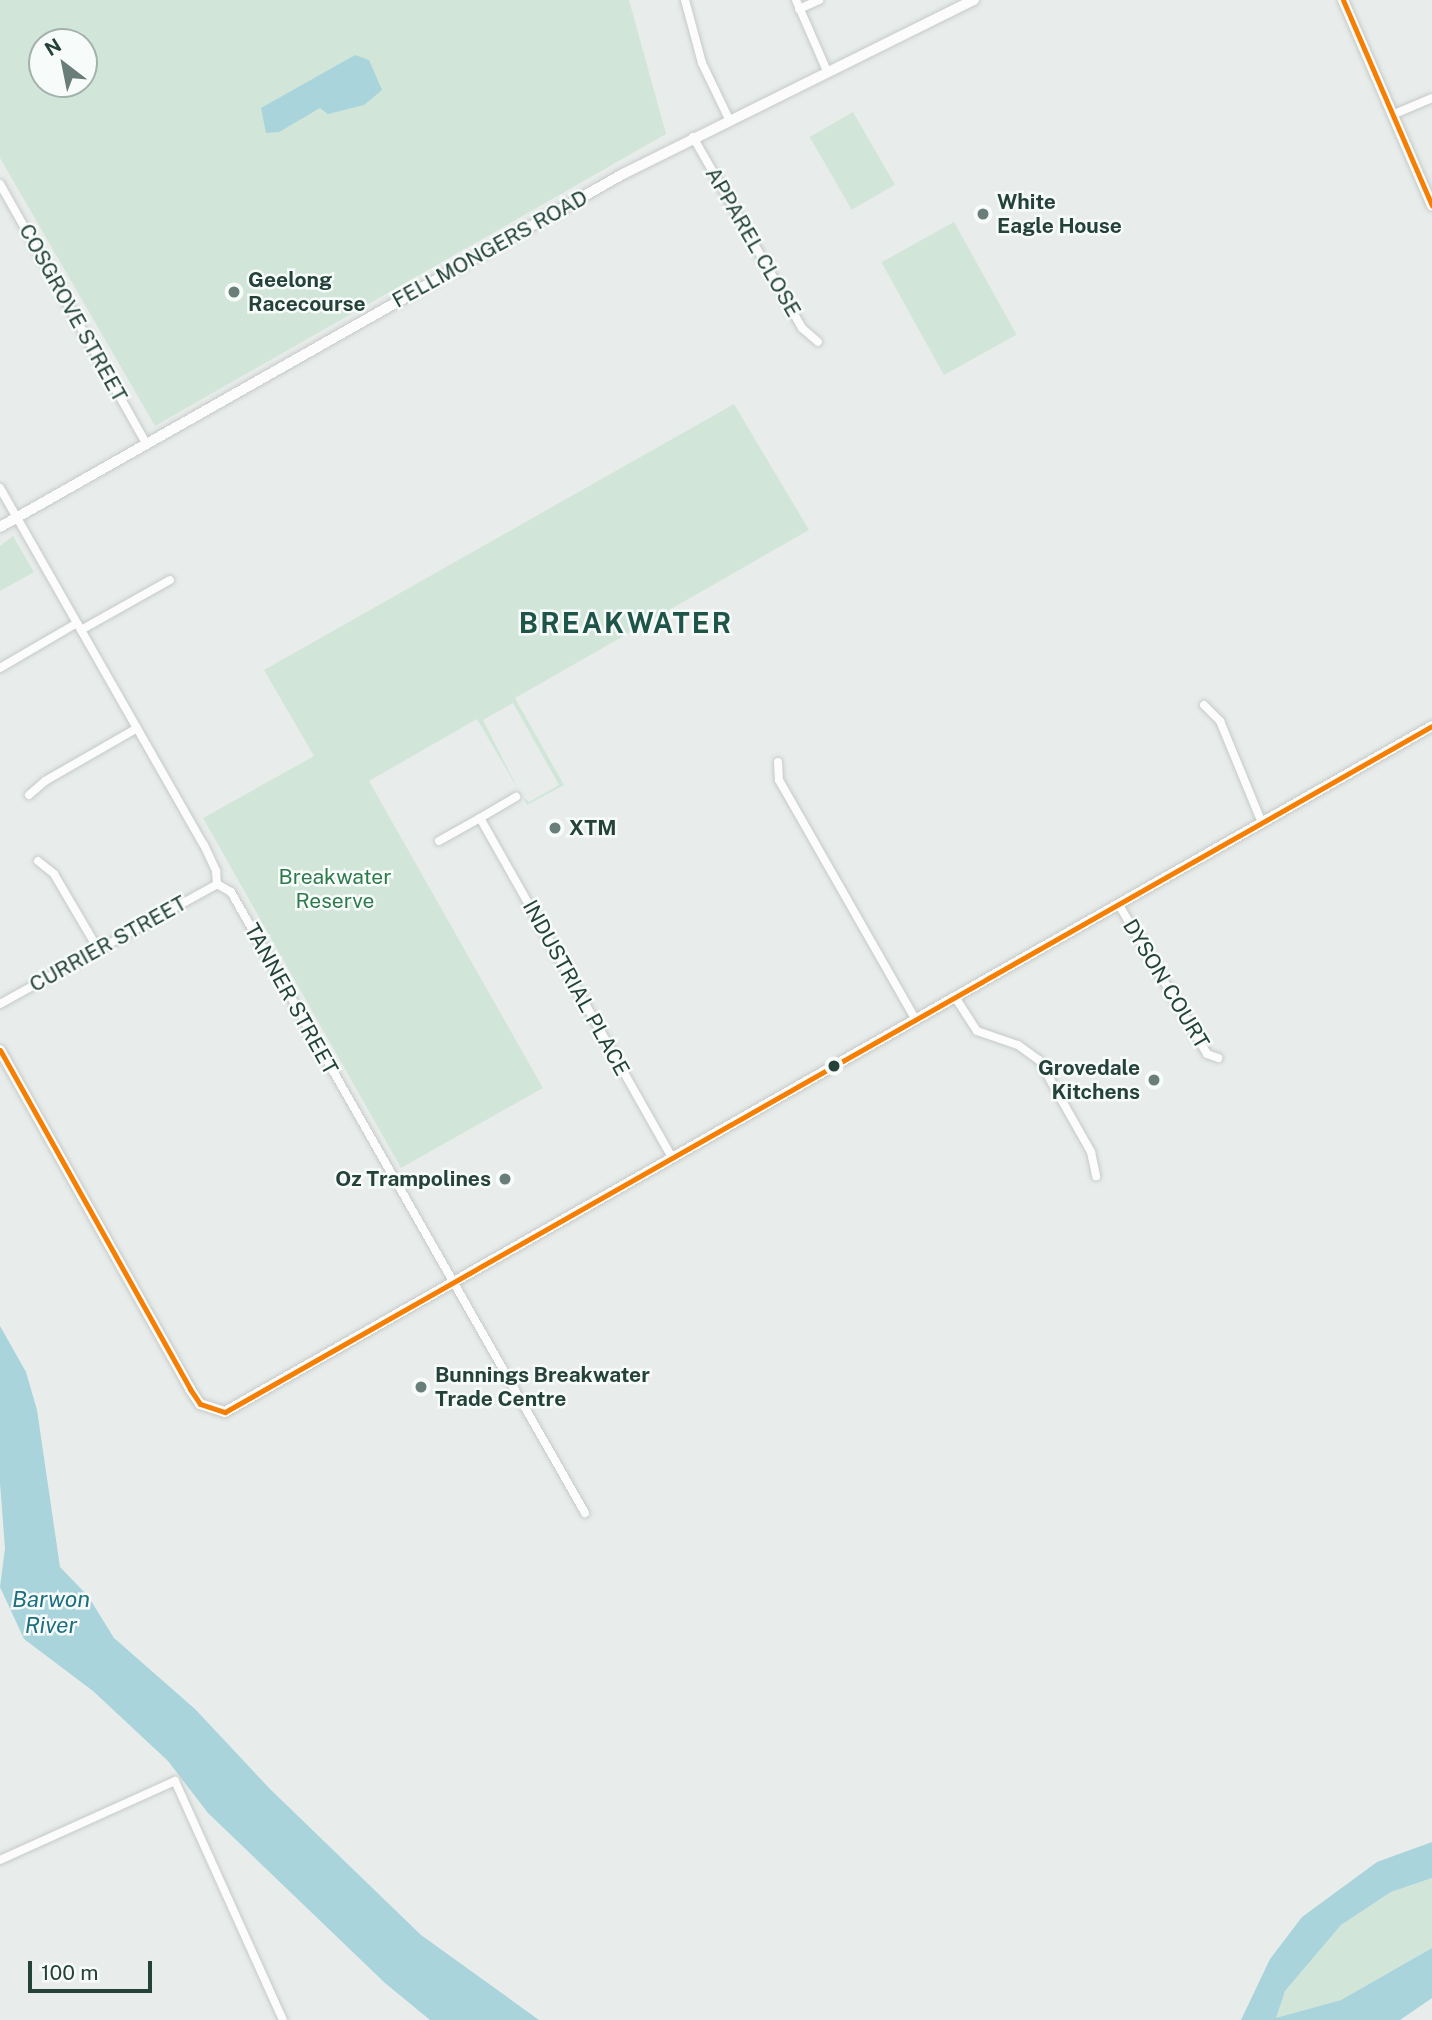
<!DOCTYPE html>
<style>
body{margin:0}
#map{position:relative;width:1432px;height:2020px;overflow:hidden;background:#e8edeb;font-family:"Public Sans",sans-serif}
div>[style]{position:absolute}
.green>*{inset:0;background:#d1e6d8;transform-origin:0 0}
.water>*{inset:0;background:#a9d4db}
.roads{filter:drop-shadow(0 0 2px #c5cac8) drop-shadow(0 0 2px #c5cac8)}
.street>*{height:8px;margin:-4px;padding:0 4px;transform-origin:4px;border-radius:4px;background:#fcfcfc}
.secondary>*{height:10px;margin:-5px;padding:0 5px;transform-origin:5px;border-radius:5px;background:#fcfcfc}
.bus-1>*{height:5px;margin:-2.5px;padding:0 2.5px;transform-origin:2.5px;border-radius:2.5px;background:#f47f03}
.dots>*{width:19px;height:19px;translate:-50% -50%;box-sizing:border-box;border:4px solid #f7fbf9;border-radius:50%}
span{translate:-50% -50%;white-space:nowrap;text-align:center;line-height:1.15;-webkit-text-stroke:5px #f7fbf9;paint-order:stroke}
.poi-label{font-size:21px;color:#24423a;font-weight:700}
.left{translate:0 -50%;text-align:left}
.right{translate:-100% -50%;text-align:right}
.street-label{font-size:21px;color:#24423a}
.park-label{font-size:21px;color:#2d7a4b}
.water-label{font-size:23px;color:#1c6f80;font-style:italic}
.district-label{font-size:28px;color:#1f5548;font-weight:700;letter-spacing:2px}
.north{position:absolute;left:28px;top:28px;width:70px;height:70px;box-sizing:border-box;background:#f7fbf9;border:2px solid #a3b1ad;border-radius:50%;rotate:328deg;font-size:19px;font-weight:700;line-height:28px;text-align:center;color:#24423a}
.north::after{content:'';display:block;margin:auto;width:24px;height:32px;background:#697e78;clip-path:polygon(50% 0,100% 100%,50% 72%,0 100%)}
.scale{position:absolute;left:28px;top:1961px;width:124px;height:32px;box-sizing:border-box;border:4px solid #24423a;border-top:0;padding-left:9px;font-size:21px;line-height:24px;white-space:nowrap;color:#24423a;-webkit-text-stroke:5px #f7fbf9;paint-order:stroke}
</style>
<div id="map">
<div class="green">
<div style="clip-path:polygon(evenodd,0 0,629px 0,666px 134px,155px 426px,0 158px,0 0,42px 42px,84px 42px,84px 84px,42px 84px,42px 42px)"></div>
<div style="left:853px;top:112px;width:84px;height:50px;rotate:60deg"></div>
<div style="left:954px;top:222px;width:129px;height:83px;rotate:61deg"></div>
<div style="clip-path:polygon(734px 404px,809px 530px,515px 698px,564px 785px,527px 805px,523px 797px,529px 802px,559px 785px,513px 703px,483px 720px,519px 791px,477px 719px,369px 781px,543px 1088px,401px 1168px,203px 818px,314px 756px,264px 670px)"></div>
<div style="clip-path:polygon(13px 536px,34px 572px,0 591px,0 546px)"></div>
<div style="clip-path:polygon(1432px 1878px,1432px 1948px,1341px 2000px,1275px 2019px,1285px 1991px,1341px 1925px,1391px 1892px)"></div>
</div>
<div class="water">
<div style="clip-path:polygon(355px 55px,369px 60px,382px 90px,364px 105px,328px 114px,320px 108px,279px 132px,266px 133px,261px 108px)"></div>
<div style="clip-path:polygon(0 1326px,26px 1372px,37px 1410px,60px 1567px,88px 1596px,114px 1638px,195px 1709px,270px 1789px,421px 1935px,539px 2020px,430px 2020px,385px 1983px,208px 1813px,168px 1761px,93px 1691px,24px 1639px,0 1587px,5px 1548px,0 1483px)"></div>
<div style="clip-path:polygon(1432px 1842px,1432px 1878px,1391px 1892px,1341px 1925px,1285px 1991px,1276px 2018px,1341px 2000px,1432px 1948px,1432px 1998px,1400px 2020px,1241px 2020px,1270px 1959px,1302px 1917px,1377px 1862px)"></div>
</div>
<div class="roads">
<div class="street">
<div style="left:685px;top:0;width:65px;rotate:74.9deg"></div>
<div style="left:702px;top:63px;width:62px;rotate:64.3deg"></div>
<div style="left:796px;top:0;width:77px;rotate:66.4deg"></div>
<div style="left:799px;top:9px;width:22px;rotate:-24deg"></div>
<div style="left:1392px;top:115px;width:43px;rotate:-23deg"></div>
<div style="left:693px;top:137px;width:220px;rotate:60.3deg"></div>
<div style="left:802px;top:328px;width:21px;rotate:41deg"></div>
<div style="left:0;top:184px;width:297px;rotate:60.6deg"></div>
<div style="left:0;top:488px;width:411px;rotate:60.3deg"></div>
<div style="left:204px;top:845px;width:29px;rotate:65deg"></div>
<div style="left:216px;top:871px;width:13px;rotate:86deg"></div>
<div style="left:81px;top:630px;width:102px;rotate:-29.3deg"></div>
<div style="left:0;top:668px;width:89px;rotate:-30.3deg"></div>
<div style="left:1204px;top:705px;width:23px;rotate:45deg"></div>
<div style="left:1220px;top:721px;width:110px;rotate:67.6deg"></div>
<div style="left:778px;top:762px;width:18px;rotate:87deg"></div>
<div style="left:779px;top:780px;width:276px;rotate:60.3deg"></div>
<div style="left:29px;top:795px;width:21px;rotate:-41deg"></div>
<div style="left:45px;top:781px;width:106px;rotate:-29.9deg"></div>
<div style="left:480px;top:818px;width:42px;rotate:-30.3deg"></div>
<div style="left:439px;top:841px;width:47px;rotate:-29.3deg"></div>
<div style="left:480px;top:818px;width:390px;rotate:60.5deg"></div>
<div style="left:38px;top:861px;width:21px;rotate:39deg"></div>
<div style="left:54px;top:874px;width:87px;rotate:59.6deg"></div>
<div style="left:217px;top:884px;width:16px;rotate:30deg"></div>
<div style="left:231px;top:892px;width:715px;rotate:60.31deg"></div>
<div style="left:1119px;top:905px;width:173px;rotate:59.4deg"></div>
<div style="left:1207px;top:1054px;width:12px;rotate:20deg"></div>
<div style="left:955px;top:997px;width:40px;rotate:57.1deg"></div>
<div style="left:977px;top:1031px;width:43px;rotate:18.9deg"></div>
<div style="left:1018px;top:1045px;width:26px;rotate:36deg"></div>
<div style="left:1039px;top:1060px;width:106px;rotate:60.5deg"></div>
<div style="left:1091px;top:1152px;width:25px;rotate:78deg"></div>
<div style="left:0;top:1004px;width:248px;rotate:-28.9deg"></div>
<div style="left:0;top:1860px;width:192px;rotate:-24.3deg"></div>
<div style="left:175px;top:1781px;width:262px;rotate:65.7deg"></div>
</div>
<div class="secondary">
<div style="left:1343px;top:0;width:224px;rotate:66.6deg"></div>
<div style="left:0;top:527px;width:716px;rotate:-29.54deg"></div>
<div style="left:623px;top:174px;width:392px;rotate:-26.4deg"></div>
<div style="left:0;top:1050px;width:389px;rotate:60.7deg"></div>
<div style="left:190px;top:1389px;width:18px;rotate:56deg"></div>
<div style="left:200px;top:1404px;width:26px;rotate:18deg"></div>
<div style="left:225px;top:1412px;width:1388px;rotate:-29.61deg"></div>
</div>
</div>
<div class="bus-1">
<div style="left:1343px;top:0;width:224px;rotate:66.6deg"></div>
<div style="left:0;top:1050px;width:389px;rotate:60.7deg"></div>
<div style="left:190px;top:1389px;width:18px;rotate:56deg"></div>
<div style="left:200px;top:1404px;width:26px;rotate:18deg"></div>
<div style="left:225px;top:1412px;width:1388px;rotate:-29.61deg"></div>
</div>
<div class="dots">
<div style="left:983px;top:214px;background:#697e78"></div>
<div style="left:234px;top:292px;background:#697e78"></div>
<div style="left:555px;top:828px;background:#697e78"></div>
<div style="left:834px;top:1066px;background:#24423a"></div>
<div style="left:1154px;top:1080px;background:#697e78"></div>
<div style="left:505px;top:1179px;background:#697e78"></div>
<div style="left:421px;top:1387px;background:#697e78"></div>
</div>
<div class="poi-label">
<span class="left" style="left:997px;top:214px">White<br>Eagle House</span>
<span class="left" style="left:248px;top:292px">Geelong<br>Racecourse</span>
<span class="left" style="left:569px;top:828px">XTM</span>
<span class="right" style="left:1140px;top:1080px">Grovedale<br>Kitchens</span>
<span class="right" style="left:491px;top:1179px">Oz Trampolines</span>
<span class="left" style="left:435px;top:1387px">Bunnings Breakwater<br>Trade Centre</span>
</div>
<div class="street-label">
<span style="left:753px;top:242px;rotate:60deg">APPAREL CLOSE</span>
<span style="left:490px;top:249px;rotate:-29deg">FELLMONGERS ROAD</span>
<span style="left:73px;top:313px;rotate:61deg">COSGROVE STREET</span>
<span style="left:108px;top:944px;rotate:-29deg">CURRIER STREET</span>
<span style="left:1166px;top:984px;rotate:59deg">DYSON COURT</span>
<span style="left:576px;top:988px;rotate:61deg">INDUSTRIAL PLACE</span>
<span style="left:291px;top:999px;rotate:61deg">TANNER STREET</span>
</div>
<div class="park-label">
<span style="left:335px;top:889px">Breakwater<br>Reserve</span>
</div>
<div class="water-label">
<span style="left:51px;top:1612px">Barwon<br>River</span>
</div>
<div class="district-label">
<span style="left:626px;top:623px">BREAKWATER</span>
</div>
<div class="north">N</div>
<div class="scale">100 m</div>
</div>
